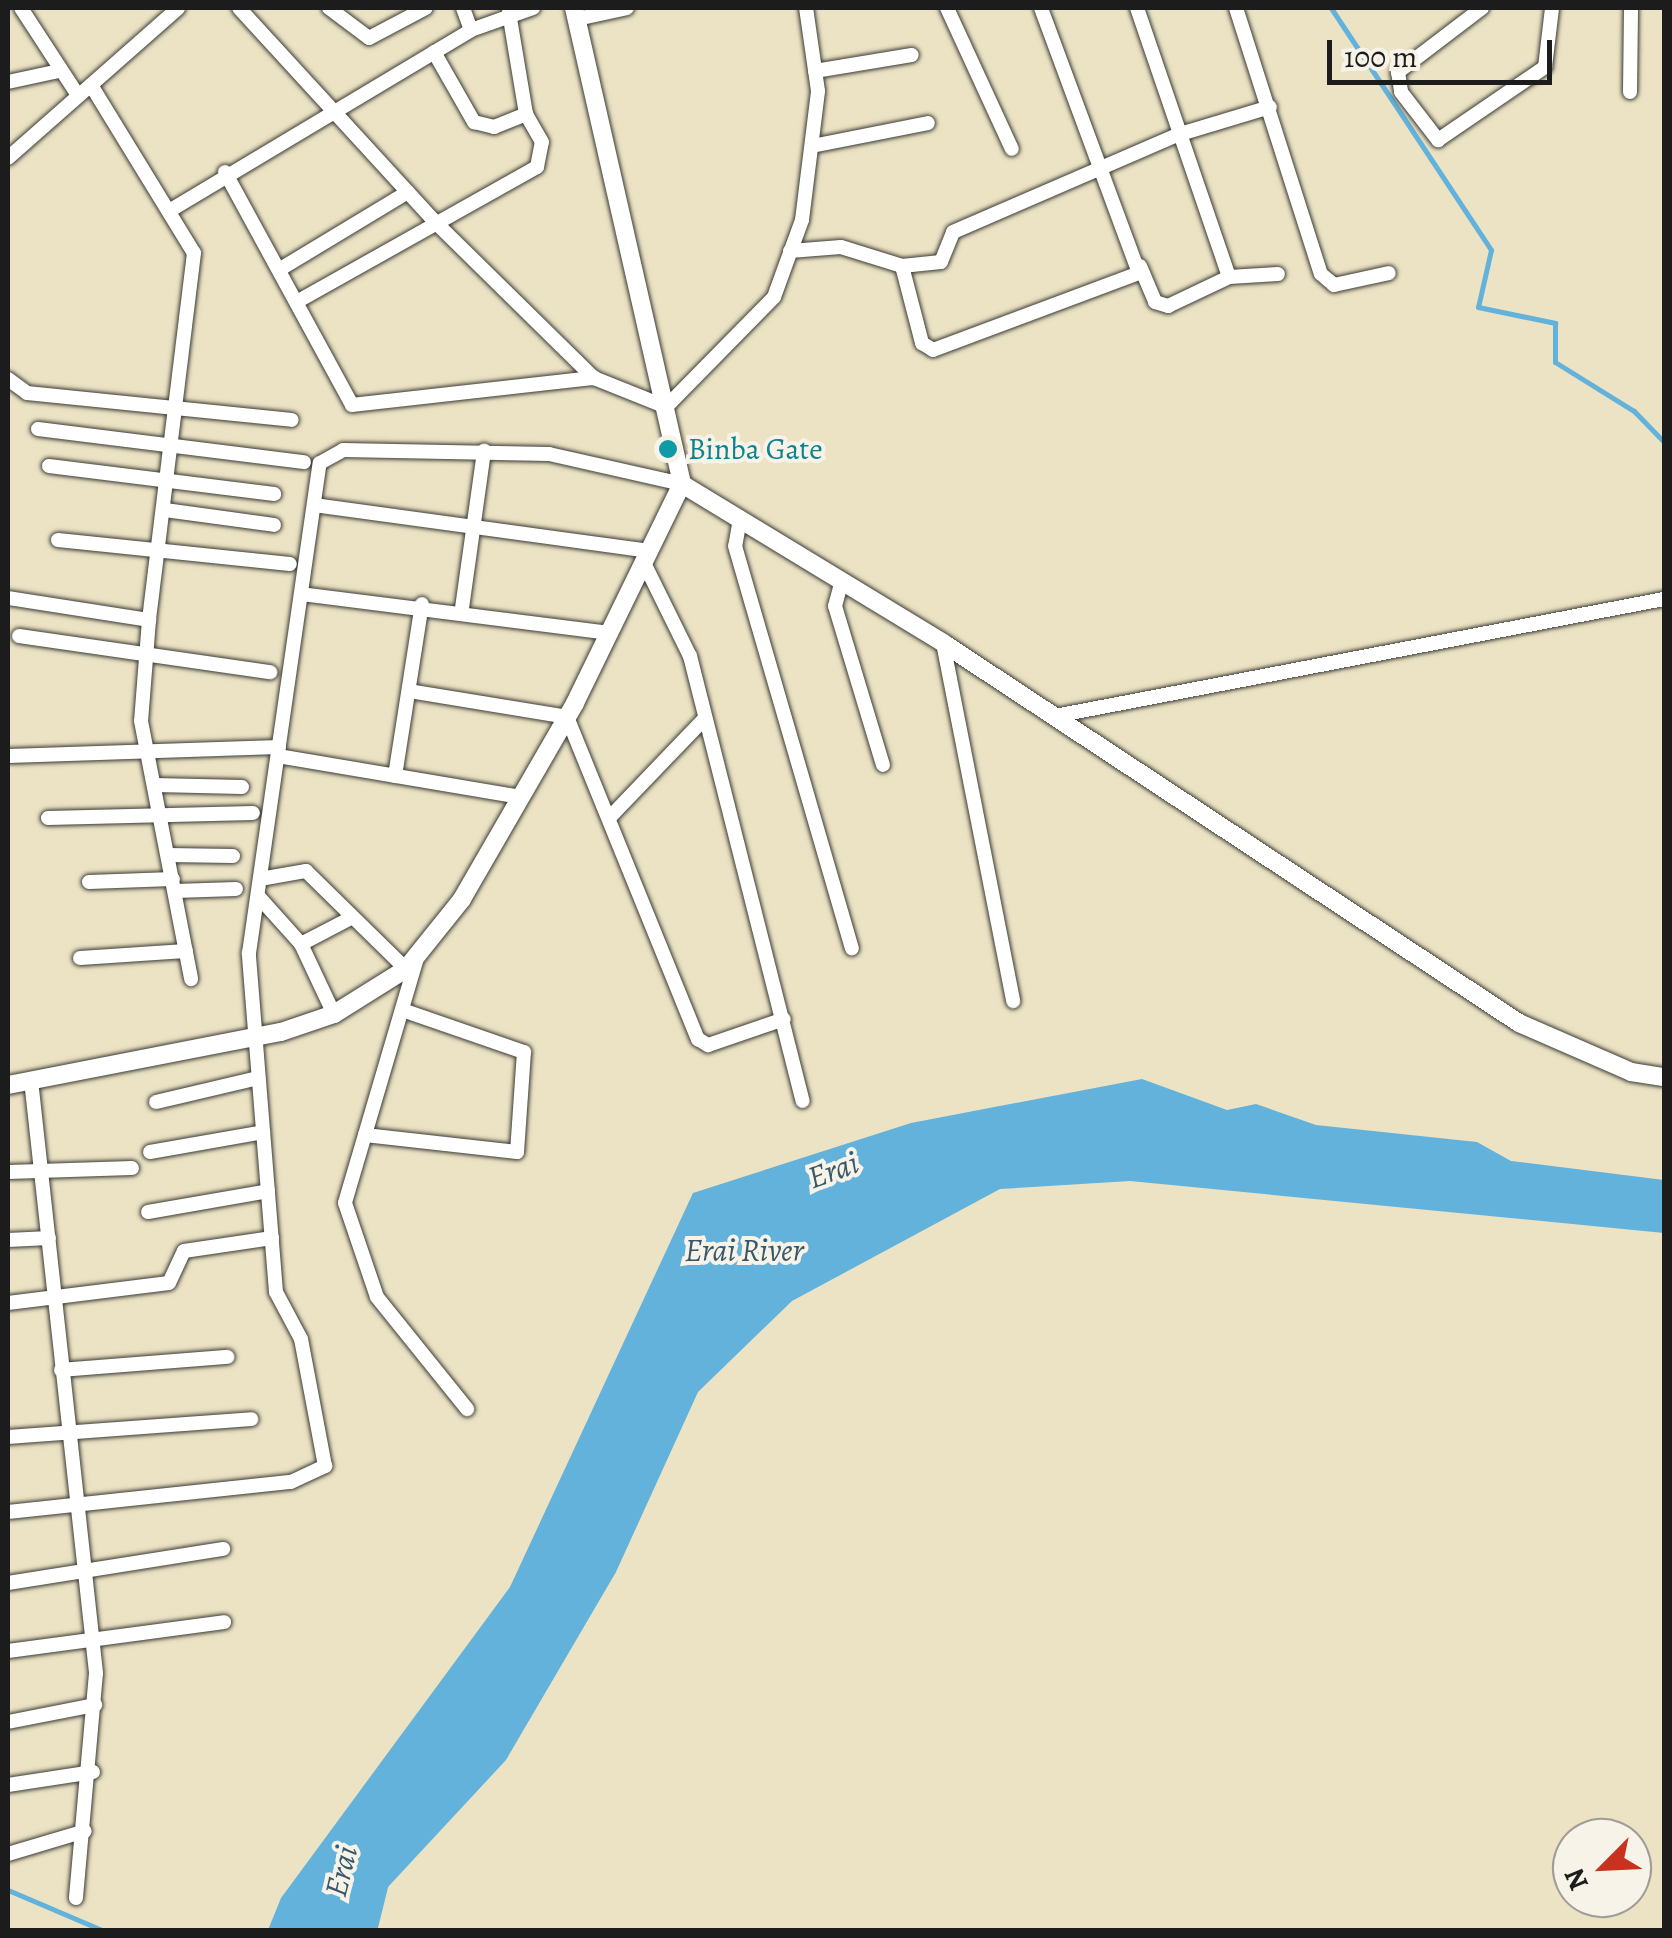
<!DOCTYPE html>
<style>
body{margin:0}
#map{position:relative;width:1672px;height:1938px;overflow:hidden;background:#ebe3c4;font-family:Alegreya,serif}
div>[style]{position:absolute}
.water>*{inset:0;background:#62b2dc}
.stream>*{height:5px;margin:-2.5px;padding:0 2.5px;transform-origin:2.5px;border-radius:2.5px;background:#62b2dc}
.river>*{height:28px;margin:-14px;padding:0 14px;transform-origin:14px;border-radius:14px;background:#62b2dc}
.roads{filter:drop-shadow(0 0 2px #3b3a35) drop-shadow(0 0 2px #3b3a35)}
.street>*{height:14px;margin:-7px;padding:0 7px;transform-origin:7px;border-radius:7px;background:#fff}
.secondary>*{height:18px;margin:-9px;padding:0 9px;transform-origin:9px;border-radius:9px;background:#fff}
.dots>*{width:28px;height:28px;translate:-50% -50%;box-sizing:border-box;border:5px solid #f7f3e8;border-radius:50%}
span{translate:-50% -50%;white-space:nowrap;text-align:center;line-height:1.15;-webkit-text-stroke:8px #f7f3e8;paint-order:stroke}
.culture-label{font-size:30px;color:#0d838f}
.left{translate:0 -50%;text-align:left}
.water-label{font-size:32px;color:#385869;font-style:italic}
.frame{position:absolute;inset:0;border:10px solid #1c1c1c;pointer-events:none}
.north{position:absolute;left:1552px;top:1818px;width:100px;height:100px;box-sizing:border-box;background:#f7f3e8;border:2px solid #9f9d96;border-radius:50%;rotate:246deg;font-size:28px;font-weight:700;line-height:40px;text-align:center;color:#1c1c1c}
.north::after{content:'';display:block;margin:auto;width:35px;height:45px;background:#c8321e;clip-path:polygon(50% 0,100% 100%,50% 72%,0 100%)}
.scale{position:absolute;left:1327px;top:40px;width:225px;height:45px;box-sizing:border-box;border:5px solid #1c1c1c;border-top:0;padding-left:12px;font-size:30px;line-height:35px;white-space:nowrap;color:#1c1c1c;-webkit-text-stroke:8px #f7f3e8;paint-order:stroke}
</style>
<div id="map">
<div class="water">
<div style="clip-path:polygon(1142px 1079px,1227px 1110px,1256px 1104px,1316px 1125px,1477px 1142px,1511px 1161px,1664px 1180px,1664px 1233px,1130px 1181px,1000px 1189px,792px 1301px,698px 1392px,616px 1572px,506px 1760px,348px 1930px,268px 1930px,281px 1898px,510px 1587px,693px 1193px,911px 1123px)"></div>
</div>
<div class="stream">
<div style="left:1331px;top:8px;width:290px;rotate:56.5deg"></div>
<div style="left:1491px;top:250px;width:58px;rotate:102.8deg"></div>
<div style="left:1478px;top:307px;width:79px;rotate:11.7deg"></div>
<div style="left:1555px;top:323px;width:39px;rotate:90deg"></div>
<div style="left:1555px;top:362px;width:93px;rotate:31.8deg"></div>
<div style="left:1634px;top:411px;width:43px;rotate:45.9deg"></div>
<div style="left:8px;top:1890px;width:102px;rotate:23.1deg"></div>
</div>
<div class="river">
<div style="left:363px;top:1930px;width:58px;rotate:-76deg"></div>
</div>
<div class="roads">
<div class="street">
<div style="left:21px;top:8px;width:103px;rotate:56.9deg"></div>
<div style="left:239px;top:8px;width:287px;rotate:47.5deg"></div>
<div style="left:433px;top:220px;width:226px;rotate:44.5deg"></div>
<div style="left:594px;top:378px;width:78px;rotate:21.9deg"></div>
<div style="left:666px;top:407px;width:154px;rotate:-45.5deg"></div>
<div style="left:774px;top:297px;width:82px;rotate:-70deg"></div>
<div style="left:802px;top:220px;width:130px;rotate:-82.9deg"></div>
<div style="left:818px;top:91px;width:84px;rotate:-98.2deg"></div>
<div style="left:329px;top:8px;width:50px;rotate:36.9deg"></div>
<div style="left:369px;top:38px;width:64px;rotate:-27.8deg"></div>
<div style="left:463px;top:8px;width:23px;rotate:70deg"></div>
<div style="left:947px;top:8px;width:155px;rotate:65.3deg"></div>
<div style="left:1137px;top:8px;width:284px;rotate:71.1deg"></div>
<div style="left:1236px;top:8px;width:279px;rotate:72.3deg"></div>
<div style="left:1321px;top:274px;width:17px;rotate:40deg"></div>
<div style="left:1334px;top:285px;width:56px;rotate:-12.3deg"></div>
<div style="left:1482px;top:8px;width:106px;rotate:142.7deg"></div>
<div style="left:1398px;top:72px;width:20px;rotate:81deg"></div>
<div style="left:1401px;top:92px;width:61px;rotate:52.4deg"></div>
<div style="left:1438px;top:140px;width:130px;rotate:-34.3deg"></div>
<div style="left:1545px;top:67px;width:59px;rotate:-83.2deg"></div>
<div style="left:577px;top:19px;width:51px;rotate:-12.4deg"></div>
<div style="left:434px;top:52px;width:81px;rotate:60.3deg"></div>
<div style="left:474px;top:122px;width:21px;rotate:14deg"></div>
<div style="left:494px;top:127px;width:35px;rotate:-22deg"></div>
<div style="left:815px;top:71px;width:98px;rotate:-9.4deg"></div>
<div style="left:8px;top:82px;width:52px;rotate:-12.2deg"></div>
<div style="left:91px;top:85px;width:197px;rotate:58.5deg"></div>
<div style="left:194px;top:253px;width:370px;rotate:97deg"></div>
<div style="left:1630px;top:92px;width:84px;rotate:-89.3deg"></div>
<div style="left:817px;top:145px;width:113px;rotate:-11.2deg"></div>
<div style="left:8px;top:158px;width:227px;rotate:-41.4deg"></div>
<div style="left:225px;top:172px;width:265px;rotate:61.4deg"></div>
<div style="left:352px;top:405px;width:244px;rotate:-6.4deg"></div>
<div style="left:169px;top:211px;width:352px;rotate:-30.9deg"></div>
<div style="left:471px;top:30px;width:66px;rotate:-19.5deg"></div>
<div style="left:790px;top:251px;width:51px;rotate:-4.5deg"></div>
<div style="left:841px;top:247px;width:64px;rotate:17.3deg"></div>
<div style="left:902px;top:266px;width:39px;rotate:-6deg"></div>
<div style="left:941px;top:262px;width:32px;rotate:-68deg"></div>
<div style="left:953px;top:232px;width:244px;rotate:-23.4deg"></div>
<div style="left:1177px;top:135px;width:97px;rotate:-16.8deg"></div>
<div style="left:902px;top:266px;width:80px;rotate:75.4deg"></div>
<div style="left:922px;top:343px;width:13px;rotate:32deg"></div>
<div style="left:933px;top:350px;width:220px;rotate:-20.5deg"></div>
<div style="left:1139px;top:273px;width:283px;rotate:-110.3deg"></div>
<div style="left:1140px;top:266px;width:39px;rotate:67deg"></div>
<div style="left:1155px;top:302px;width:14px;rotate:17deg"></div>
<div style="left:1168px;top:306px;width:68px;rotate:-25.4deg"></div>
<div style="left:1229px;top:277px;width:49px;rotate:-3.5deg"></div>
<div style="left:282px;top:268px;width:147px;rotate:-31.1deg"></div>
<div style="left:300px;top:300px;width:272px;rotate:-29.3deg"></div>
<div style="left:537px;top:167px;width:25px;rotate:-79deg"></div>
<div style="left:542px;top:142px;width:32px;rotate:-120deg"></div>
<div style="left:526px;top:114px;width:103px;rotate:-99.5deg"></div>
<div style="left:8px;top:379px;width:24px;rotate:36deg"></div>
<div style="left:27px;top:393px;width:266px;rotate:5.8deg"></div>
<div style="left:38px;top:429px;width:268px;rotate:7.1deg"></div>
<div style="left:49px;top:466px;width:227px;rotate:7.1deg"></div>
<div style="left:314px;top:505px;width:337px;rotate:7.8deg"></div>
<div style="left:165px;top:510px;width:110px;rotate:7.8deg"></div>
<div style="left:740px;top:519px;width:27px;rotate:100deg"></div>
<div style="left:735px;top:546px;width:419px;rotate:73.8deg"></div>
<div style="left:58px;top:540px;width:233px;rotate:5.9deg"></div>
<div style="left:643px;top:561px;width:106px;rotate:63.7deg"></div>
<div style="left:690px;top:656px;width:459px;rotate:75.8deg"></div>
<div style="left:842px;top:580px;width:27px;rotate:105deg"></div>
<div style="left:835px;top:606px;width:166px;rotate:73.2deg"></div>
<div style="left:301px;top:594px;width:312px;rotate:7.2deg"></div>
<div style="left:8px;top:598px;width:143px;rotate:8.9deg"></div>
<div style="left:149px;top:620px;width:101px;rotate:94.5deg"></div>
<div style="left:141px;top:721px;width:263px;rotate:79deg"></div>
<div style="left:462px;top:608px;width:159px;rotate:-82deg"></div>
<div style="left:19px;top:636px;width:254px;rotate:8.2deg"></div>
<div style="left:943px;top:643px;width:365px;rotate:78.9deg"></div>
<div style="left:409px;top:691px;width:160px;rotate:9.3deg"></div>
<div style="left:567px;top:717px;width:348px;rotate:67.9deg"></div>
<div style="left:698px;top:1039px;width:12px;rotate:31deg"></div>
<div style="left:708px;top:1045px;width:80px;rotate:-18.9deg"></div>
<div style="left:1055px;top:716px;width:620px;rotate:-10.88deg"></div>
<div style="left:8px;top:756px;width:271px;rotate:-1.9deg"></div>
<div style="left:278px;top:756px;width:246px;rotate:9.6deg"></div>
<div style="left:395px;top:776px;width:174px;rotate:-81.1deg"></div>
<div style="left:155px;top:785px;width:87px;rotate:1.3deg"></div>
<div style="left:612px;top:815px;width:134px;rotate:-46.2deg"></div>
<div style="left:48px;top:818px;width:205px;rotate:-1.4deg"></div>
<div style="left:168px;top:855px;width:65px;rotate:0.9deg"></div>
<div style="left:260px;top:879px;width:47px;rotate:-9.9deg"></div>
<div style="left:306px;top:871px;width:140px;rotate:44.4deg"></div>
<div style="left:89px;top:882px;width:84px;rotate:-2deg"></div>
<div style="left:175px;top:891px;width:61px;rotate:-1.9deg"></div>
<div style="left:258px;top:896px;width:64px;rotate:48.1deg"></div>
<div style="left:301px;top:944px;width:77px;rotate:64.8deg"></div>
<div style="left:301px;top:944px;width:56px;rotate:-27.5deg"></div>
<div style="left:80px;top:958px;width:106px;rotate:-3.8deg"></div>
<div style="left:417px;top:958px;width:255px;rotate:106.4deg"></div>
<div style="left:345px;top:1203px;width:99px;rotate:71.2deg"></div>
<div style="left:377px;top:1297px;width:144px;rotate:51.2deg"></div>
<div style="left:31px;top:1080px;width:597px;rotate:83.74deg"></div>
<div style="left:96px;top:1673px;width:226px;rotate:95.1deg"></div>
<div style="left:156px;top:1102px;width:105px;rotate:-13.2deg"></div>
<div style="left:365px;top:1135px;width:153px;rotate:6.4deg"></div>
<div style="left:517px;top:1152px;width:100px;rotate:-86deg"></div>
<div style="left:524px;top:1052px;width:129px;rotate:-161deg"></div>
<div style="left:150px;top:1152px;width:115px;rotate:-10deg"></div>
<div style="left:8px;top:1172px;width:124px;rotate:-1.8deg"></div>
<div style="left:148px;top:1212px;width:122px;rotate:-9.9deg"></div>
<div style="left:8px;top:1240px;width:41px;rotate:-2.8deg"></div>
<div style="left:8px;top:1303px;width:162px;rotate:-7.1deg"></div>
<div style="left:169px;top:1283px;width:35px;rotate:-65deg"></div>
<div style="left:184px;top:1251px;width:89px;rotate:-8.4deg"></div>
<div style="left:61px;top:1370px;width:167px;rotate:-4.5deg"></div>
<div style="left:8px;top:1437px;width:244px;rotate:-4.2deg"></div>
<div style="left:8px;top:1512px;width:285px;rotate:-6.1deg"></div>
<div style="left:291px;top:1482px;width:38px;rotate:-25deg"></div>
<div style="left:325px;top:1466px;width:129px;rotate:-100.7deg"></div>
<div style="left:301px;top:1339px;width:53px;rotate:-118deg"></div>
<div style="left:276px;top:1292px;width:340px;rotate:-94.6deg"></div>
<div style="left:249px;top:953px;width:495px;rotate:-81.8deg"></div>
<div style="left:320px;top:463px;width:26px;rotate:-29deg"></div>
<div style="left:343px;top:450px;width:206px;rotate:1.1deg"></div>
<div style="left:549px;top:454px;width:136px;rotate:12.7deg"></div>
<div style="left:8px;top:1583px;width:218px;rotate:-9deg"></div>
<div style="left:8px;top:1651px;width:218px;rotate:-7.6deg"></div>
<div style="left:8px;top:1722px;width:89px;rotate:-11.1deg"></div>
<div style="left:8px;top:1785px;width:86px;rotate:-8.7deg"></div>
<div style="left:8px;top:1854px;width:80px;rotate:-16.6deg"></div>
</div>
<div class="secondary">
<div style="left:574px;top:8px;width:488px;rotate:77.2deg"></div>
<div style="left:682px;top:484px;width:306px;rotate:31.3deg"></div>
<div style="left:943px;top:643px;width:690px;rotate:33.41deg"></div>
<div style="left:1519px;top:1023px;width:122px;rotate:23.6deg"></div>
<div style="left:1631px;top:1072px;width:33px;rotate:9deg"></div>
<div style="left:8px;top:1085px;width:278px;rotate:-11deg"></div>
<div style="left:281px;top:1032px;width:56px;rotate:-18.8deg"></div>
<div style="left:334px;top:1014px;width:85px;rotate:-32deg"></div>
<div style="left:406px;top:969px;width:90px;rotate:-51.3deg"></div>
<div style="left:462px;top:899px;width:226px;rotate:-60deg"></div>
<div style="left:575px;top:703px;width:244px;rotate:-64deg"></div>
</div>
</div>
<div class="dots">
<div style="left:668px;top:449px;background:#0f9aa8"></div>
</div>
<div class="culture-label">
<span class="left" style="left:688px;top:449px">Binba Gate</span>
</div>
<div class="water-label">
<span style="left:833px;top:1170px;rotate:-20deg">Erai</span>
<span style="left:744px;top:1250px">Erai River</span>
<span style="left:341px;top:1871px;rotate:-76deg">Erai</span>
</div>
<div class="frame"></div>
<div class="north">N</div>
<div class="scale">100 m</div>
</div>
